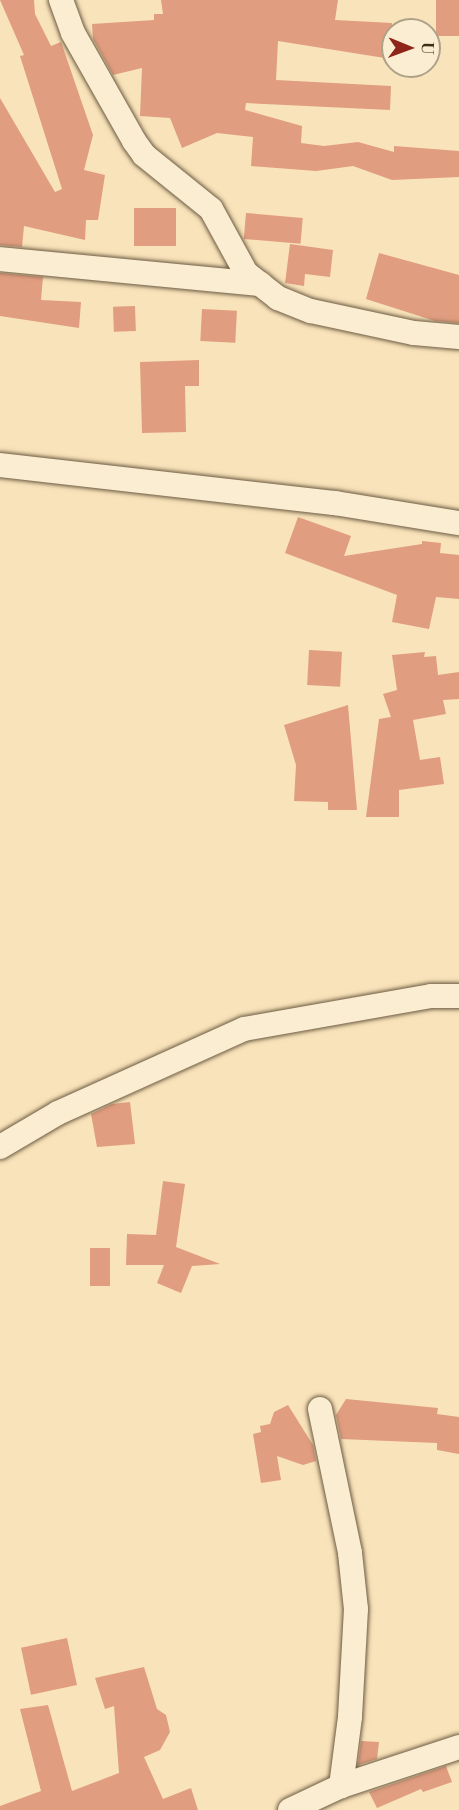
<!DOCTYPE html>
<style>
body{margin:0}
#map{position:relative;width:459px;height:1810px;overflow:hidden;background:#f9e3ba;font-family:"Libre Bodoni",serif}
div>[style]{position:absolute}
.building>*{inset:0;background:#e19d7f;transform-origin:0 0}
.roads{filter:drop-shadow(0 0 2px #6c5b42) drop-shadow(0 0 2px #6c5b42)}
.minor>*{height:24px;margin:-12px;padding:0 12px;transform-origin:12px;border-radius:12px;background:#fbedd2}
span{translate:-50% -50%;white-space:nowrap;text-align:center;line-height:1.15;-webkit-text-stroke:5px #fbedd2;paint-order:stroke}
.north{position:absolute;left:381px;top:18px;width:60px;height:60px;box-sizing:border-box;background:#fbedd2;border:2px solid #afa188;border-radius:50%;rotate:91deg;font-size:16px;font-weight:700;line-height:24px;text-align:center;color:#3d2e1a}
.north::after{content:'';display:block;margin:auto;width:21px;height:27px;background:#8f2418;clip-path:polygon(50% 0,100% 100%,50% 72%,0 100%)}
</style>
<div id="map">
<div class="building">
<div style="clip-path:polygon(0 0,34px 0,35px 14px,51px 46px,61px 42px,93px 135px,84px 170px,105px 175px,98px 220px,86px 220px,85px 240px,24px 226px,22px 247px,0 245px,0 98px,55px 192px,62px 189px,20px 56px,24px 55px)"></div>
<div style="clip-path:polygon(161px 0,338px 0,335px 20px,392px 23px,391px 59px,278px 41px,276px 80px,391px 86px,390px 110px,246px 103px,245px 110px,302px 126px,301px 143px,324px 146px,358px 142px,394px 152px,394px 146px,459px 151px,459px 177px,392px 180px,353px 166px,316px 171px,251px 166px,253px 137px,217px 133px,182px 148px,170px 118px,140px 116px,142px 68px,113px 75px,93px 39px,92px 24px,154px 20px,154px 14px,163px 14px)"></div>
<div style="left:459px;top:0;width:36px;height:23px;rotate:90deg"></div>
<div style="left:134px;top:208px;width:42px;height:38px"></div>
<div style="left:246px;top:213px;width:57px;height:26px;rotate:5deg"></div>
<div style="clip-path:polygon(290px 244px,333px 250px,330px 277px,305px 274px,304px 286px,285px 283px)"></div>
<div style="clip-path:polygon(379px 253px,459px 275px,459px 323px,435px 321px,366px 299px)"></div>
<div style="clip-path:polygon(0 273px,43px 277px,41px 300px,81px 302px,79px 328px,0 316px)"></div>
<div style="left:135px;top:306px;width:25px;height:22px;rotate:88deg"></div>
<div style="left:202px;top:309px;width:35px;height:32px;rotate:3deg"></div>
<div style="clip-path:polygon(199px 360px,199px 386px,185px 386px,186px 432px,142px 433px,140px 362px)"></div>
<div style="clip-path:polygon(298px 517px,351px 536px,344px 556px,422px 544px,422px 541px,441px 543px,440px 553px,459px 555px,459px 599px,436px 597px,429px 629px,392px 622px,397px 595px,285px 553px)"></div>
<div style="left:309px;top:650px;width:33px;height:35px;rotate:3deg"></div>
<div style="clip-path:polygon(425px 652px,424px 657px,436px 656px,438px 675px,459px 672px,459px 699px,443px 700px,446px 714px,413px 720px,420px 760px,440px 757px,444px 784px,399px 790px,399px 817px,366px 817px,379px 719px,391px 717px,383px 694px,397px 690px,392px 655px)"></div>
<div style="clip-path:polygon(348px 705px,357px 810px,328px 810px,328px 802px,294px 801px,296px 765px,284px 725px)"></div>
<div style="clip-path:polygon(130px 1102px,135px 1144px,97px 1147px,91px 1114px,112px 1104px)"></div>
<div style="clip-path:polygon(163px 1181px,185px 1184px,176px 1247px,220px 1264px,192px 1266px,181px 1293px,157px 1283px,164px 1265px,126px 1265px,127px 1234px,156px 1235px)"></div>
<div style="left:90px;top:1248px;width:20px;height:38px"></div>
<div style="clip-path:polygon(346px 1399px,438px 1408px,437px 1414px,459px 1417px,459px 1454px,437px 1450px,437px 1443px,341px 1439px,336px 1415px)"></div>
<div style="clip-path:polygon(288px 1405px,313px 1445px,316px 1461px,303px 1465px,277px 1456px,281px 1480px,261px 1483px,253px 1434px,261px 1432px,260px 1426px,270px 1424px,274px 1412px)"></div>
<div style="left:67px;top:1638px;width:48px;height:47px;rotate:78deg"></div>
<div style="clip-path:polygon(144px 1667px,157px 1709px,166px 1715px,170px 1732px,160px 1750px,144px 1757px,163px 1799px,191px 1788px,198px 1810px,0 1810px,0 1806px,41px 1791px,20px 1709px,48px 1705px,72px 1791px,119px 1773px,114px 1706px,105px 1709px,95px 1678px)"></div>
<div style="clip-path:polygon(361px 1741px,379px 1742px,377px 1759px,358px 1765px)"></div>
<div style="clip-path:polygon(446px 1766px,452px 1782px,423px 1792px,421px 1789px,377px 1808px,369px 1792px)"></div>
</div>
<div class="roads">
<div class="minor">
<div style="left:61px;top:0;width:35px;rotate:70deg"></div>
<div style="left:73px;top:33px;width:124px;rotate:60.5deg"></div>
<div style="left:134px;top:141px;width:17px;rotate:54deg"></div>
<div style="left:144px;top:155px;width:86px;rotate:38.9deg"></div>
<div style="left:211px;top:209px;width:73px;rotate:61.3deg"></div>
<div style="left:246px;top:273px;width:41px;rotate:38deg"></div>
<div style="left:278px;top:298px;width:35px;rotate:22deg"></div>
<div style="left:311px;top:311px;width:105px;rotate:12.1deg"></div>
<div style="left:414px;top:333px;width:45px;rotate:5.1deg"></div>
<div style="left:0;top:259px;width:262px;rotate:5.5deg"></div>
<div style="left:0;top:465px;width:337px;rotate:6.5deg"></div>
<div style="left:335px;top:503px;width:126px;rotate:9.2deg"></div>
<div style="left:0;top:1147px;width:67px;rotate:-30.4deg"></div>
<div style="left:58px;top:1113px;width:204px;rotate:-24.3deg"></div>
<div style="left:244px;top:1029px;width:190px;rotate:-10deg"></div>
<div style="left:431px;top:996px;width:28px"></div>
<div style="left:320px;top:1409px;width:147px;rotate:78.2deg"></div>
<div style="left:350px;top:1553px;width:56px;rotate:83.9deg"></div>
<div style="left:356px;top:1609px;width:108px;rotate:93.2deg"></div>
<div style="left:350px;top:1717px;width:70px;rotate:97.4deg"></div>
<div style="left:290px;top:1810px;width:56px;rotate:-25.2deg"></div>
<div style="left:341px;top:1786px;width:124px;rotate:-18.3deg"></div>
</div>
</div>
<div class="north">U</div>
</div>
